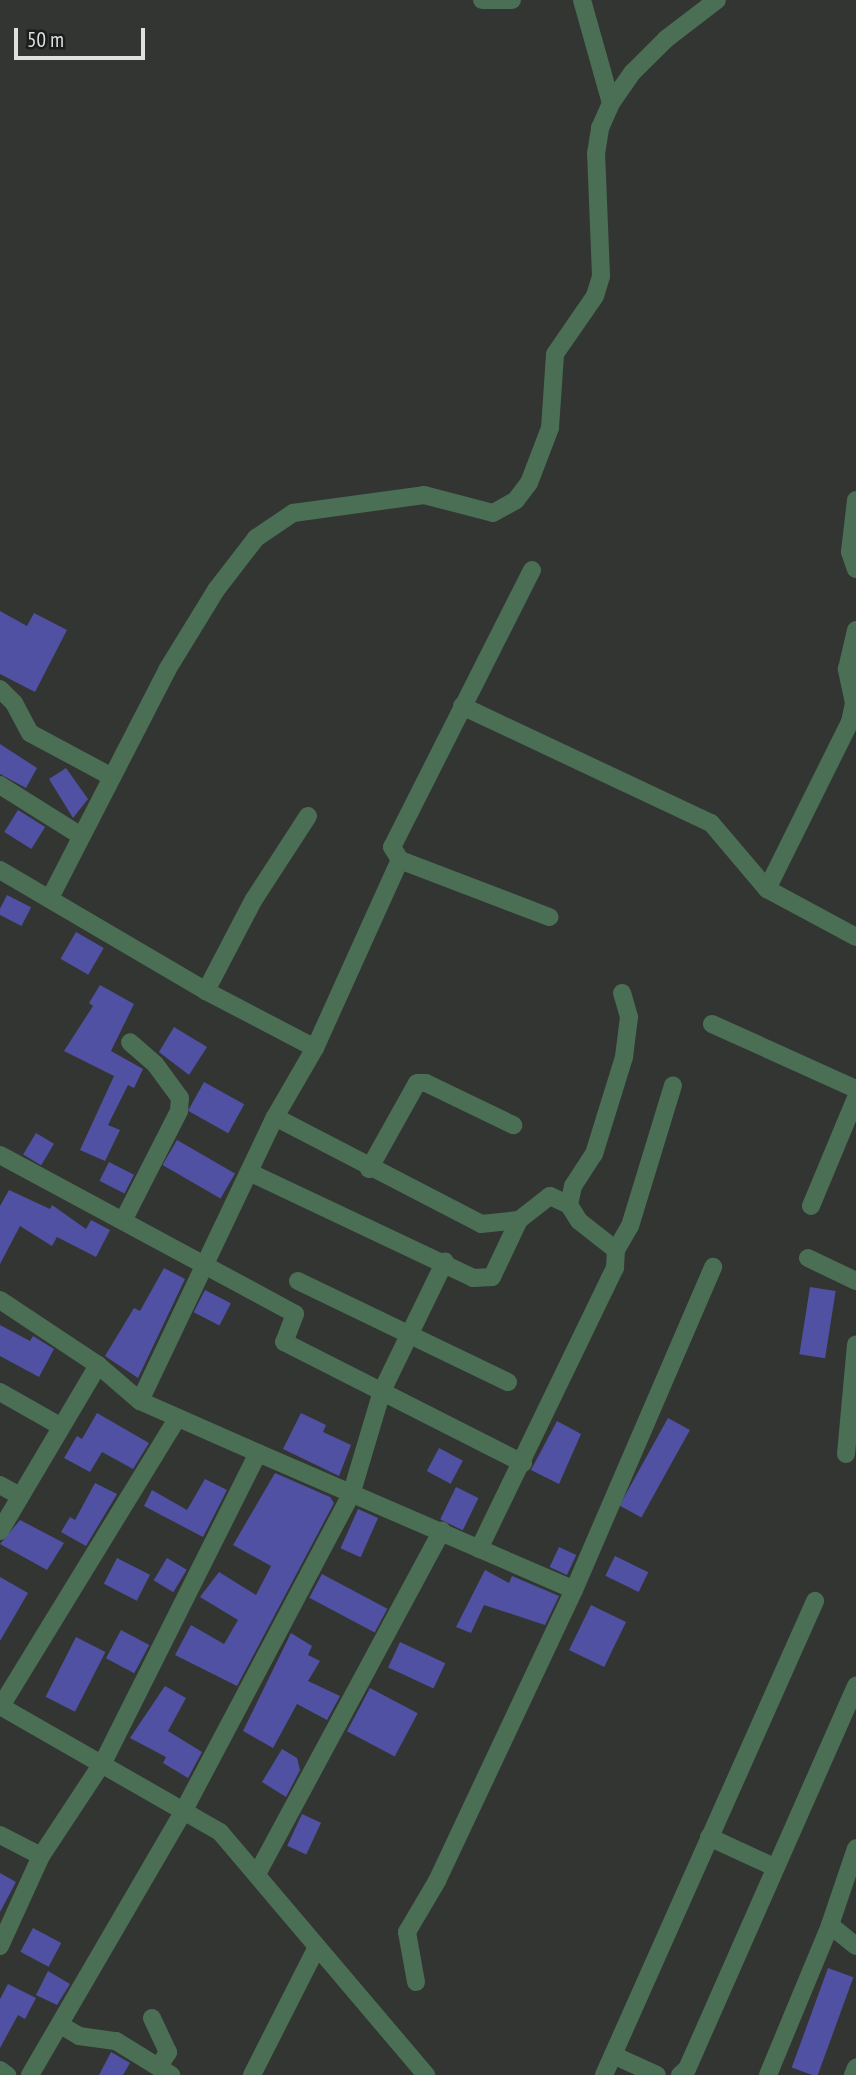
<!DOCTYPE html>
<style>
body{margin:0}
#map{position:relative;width:856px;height:2075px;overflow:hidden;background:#323532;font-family:"PT Sans Narrow",sans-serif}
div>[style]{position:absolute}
.building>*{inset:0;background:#5151a3;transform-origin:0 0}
.minor>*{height:18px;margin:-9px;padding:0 9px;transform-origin:9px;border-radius:9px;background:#4b6f55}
span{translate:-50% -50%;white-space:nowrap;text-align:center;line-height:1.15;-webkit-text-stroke:7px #1b1c1b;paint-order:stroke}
.scale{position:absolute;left:14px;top:28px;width:131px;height:32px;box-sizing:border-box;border:4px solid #dee1df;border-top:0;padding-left:9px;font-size:21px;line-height:24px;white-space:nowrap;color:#dee1df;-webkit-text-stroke:5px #1b1c1b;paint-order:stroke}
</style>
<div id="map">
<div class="building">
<div style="clip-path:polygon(0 611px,27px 626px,34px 613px,67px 630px,35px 692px,0 674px)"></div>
<div style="clip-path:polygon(0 744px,37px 768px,26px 788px,0 774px)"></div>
<div style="clip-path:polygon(66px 768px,88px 799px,73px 818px,49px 779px)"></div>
<div style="left:18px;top:810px;width:32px;height:26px;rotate:32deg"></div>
<div style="left:7px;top:895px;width:27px;height:21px;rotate:27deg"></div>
<div style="left:76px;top:932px;width:32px;height:31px;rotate:30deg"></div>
<div style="clip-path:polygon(100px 985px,134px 1004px,111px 1051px,143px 1069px,134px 1088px,128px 1085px,108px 1125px,120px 1130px,105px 1161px,80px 1150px,114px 1076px,64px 1051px,93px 1006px,89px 1003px)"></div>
<div style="clip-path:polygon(174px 1027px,207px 1047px,189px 1075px,159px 1052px)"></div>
<div style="left:204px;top:1082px;width:46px;height:33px;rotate:29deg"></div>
<div style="left:36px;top:1133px;width:21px;height:25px;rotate:31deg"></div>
<div style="left:177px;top:1140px;width:67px;height:29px;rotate:30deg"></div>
<div style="left:109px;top:1162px;width:28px;height:21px;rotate:27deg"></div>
<div style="clip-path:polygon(9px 1190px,50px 1209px,52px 1205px,86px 1229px,91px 1220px,110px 1230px,96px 1257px,57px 1237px,52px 1246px,20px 1226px,0 1264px,0 1206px)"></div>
<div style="clip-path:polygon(164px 1268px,185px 1279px,138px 1378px,105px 1356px,134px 1308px,140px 1311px)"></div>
<div style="left:810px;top:1287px;width:26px;height:68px;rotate:9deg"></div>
<div style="left:205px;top:1290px;width:29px;height:25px;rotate:27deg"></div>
<div style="clip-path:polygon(0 1325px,30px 1341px,33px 1336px,54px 1349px,39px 1377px,0 1356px)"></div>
<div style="clip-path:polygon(97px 1413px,149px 1443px,133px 1469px,102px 1452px,90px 1472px,64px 1458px,77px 1436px,82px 1439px)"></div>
<div style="clip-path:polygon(301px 1413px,326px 1425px,323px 1432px,351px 1445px,339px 1476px,283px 1449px)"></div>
<div style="left:668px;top:1418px;width:25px;height:100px;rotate:29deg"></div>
<div style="clip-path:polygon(557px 1421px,581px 1434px,559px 1484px,531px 1470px)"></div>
<div style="left:439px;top:1448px;width:27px;height:26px;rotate:28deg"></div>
<div style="clip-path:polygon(275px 1473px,330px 1497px,334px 1503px,237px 1686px,175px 1655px,191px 1625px,224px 1644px,238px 1620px,200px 1597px,219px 1572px,256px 1595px,271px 1566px,233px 1545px)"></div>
<div style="clip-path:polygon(205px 1479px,227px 1490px,203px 1537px,144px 1506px,152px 1490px,187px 1510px)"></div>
<div style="clip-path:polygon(95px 1483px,117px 1494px,86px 1546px,61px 1532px,70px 1517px,75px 1520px)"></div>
<div style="left:456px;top:1487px;width:25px;height:36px;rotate:26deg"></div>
<div style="left:358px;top:1509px;width:22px;height:43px;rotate:24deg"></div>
<div style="clip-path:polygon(20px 1520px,64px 1543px,47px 1570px,0 1544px)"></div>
<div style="left:559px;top:1547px;width:19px;height:22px;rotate:25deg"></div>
<div style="left:615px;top:1556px;width:37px;height:22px;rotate:26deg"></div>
<div style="left:117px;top:1558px;width:37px;height:29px;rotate:27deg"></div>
<div style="left:167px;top:1558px;width:23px;height:26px;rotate:31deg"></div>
<div style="clip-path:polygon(485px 1570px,509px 1583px,512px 1576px,559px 1596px,545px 1625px,484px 1605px,471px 1633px,456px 1627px)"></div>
<div style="left:322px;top:1574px;width:74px;height:27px;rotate:28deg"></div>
<div style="clip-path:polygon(0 1577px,28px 1593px,0 1641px)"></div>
<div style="left:591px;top:1605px;width:39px;height:50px;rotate:26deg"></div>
<div style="left:121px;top:1630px;width:32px;height:32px;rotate:28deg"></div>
<div style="clip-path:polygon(291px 1633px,312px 1646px,308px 1655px,320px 1661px,308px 1681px,340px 1696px,327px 1720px,297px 1704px,273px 1748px,243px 1731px)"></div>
<div style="left:76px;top:1637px;width:33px;height:67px;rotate:27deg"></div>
<div style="left:400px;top:1642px;width:50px;height:28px;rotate:25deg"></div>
<div style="clip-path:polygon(165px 1686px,186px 1698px,168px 1731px,202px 1752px,188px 1778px,163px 1763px,166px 1757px,130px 1738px)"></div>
<div style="left:370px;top:1688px;width:54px;height:49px;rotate:28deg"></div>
<div style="clip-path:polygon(282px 1749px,297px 1758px,300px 1770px,286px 1797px,262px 1782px)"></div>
<div style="left:302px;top:1814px;width:21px;height:35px;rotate:25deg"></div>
<div style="clip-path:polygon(0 1873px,16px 1882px,0 1912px)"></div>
<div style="left:33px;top:1928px;width:32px;height:27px;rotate:28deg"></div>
<div style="left:828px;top:1968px;width:27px;height:106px;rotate:20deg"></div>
<div style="clip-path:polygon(48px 1971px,70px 1984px,57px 2005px,36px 1995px)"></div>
<div style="clip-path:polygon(8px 1984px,36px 1998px,25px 2019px,18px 2015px,0 2048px,0 1999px)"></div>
<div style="clip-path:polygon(111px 2052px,130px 2063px,123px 2075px,99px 2075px)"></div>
</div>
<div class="minor">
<div style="left:482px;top:0;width:30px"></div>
<div style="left:582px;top:0;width:107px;rotate:74.3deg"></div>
<div style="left:856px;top:500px;width:52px;rotate:96.6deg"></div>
<div style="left:850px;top:552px;width:18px;rotate:71deg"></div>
<div style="left:532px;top:570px;width:310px;rotate:116.8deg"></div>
<div style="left:392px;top:847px;width:15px;rotate:58deg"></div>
<div style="left:400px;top:860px;width:160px;rotate:20.9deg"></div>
<div style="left:0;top:689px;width:20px;rotate:45deg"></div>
<div style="left:14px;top:703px;width:34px;rotate:62deg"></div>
<div style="left:30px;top:733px;width:93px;rotate:28.2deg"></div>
<div style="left:462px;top:706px;width:275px;rotate:25.2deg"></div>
<div style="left:711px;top:823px;width:87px;rotate:49.7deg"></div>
<div style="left:767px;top:889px;width:101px;rotate:28.3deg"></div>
<div style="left:0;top:785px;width:96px;rotate:32.2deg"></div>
<div style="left:308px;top:816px;width:99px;rotate:123deg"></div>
<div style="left:254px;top:899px;width:104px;rotate:117.6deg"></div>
<div style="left:206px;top:991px;width:123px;rotate:27.6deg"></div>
<div style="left:0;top:870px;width:239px;rotate:30.4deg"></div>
<div style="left:767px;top:889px;width:186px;rotate:-63.6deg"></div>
<div style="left:850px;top:722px;width:19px;rotate:-78deg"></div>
<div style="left:854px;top:703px;width:35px;rotate:-102deg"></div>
<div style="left:847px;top:669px;width:40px;rotate:-77deg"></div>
<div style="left:50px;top:898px;width:256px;rotate:-62.8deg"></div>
<div style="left:167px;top:670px;width:94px;rotate:-58.5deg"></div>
<div style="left:216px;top:590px;width:66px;rotate:-52.4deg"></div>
<div style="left:256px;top:538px;width:45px;rotate:-34deg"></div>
<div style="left:293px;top:513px;width:132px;rotate:-7.8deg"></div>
<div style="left:424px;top:495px;width:71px;rotate:14.6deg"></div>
<div style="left:493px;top:513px;width:26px;rotate:-29deg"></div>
<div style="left:516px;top:500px;width:21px;rotate:-53deg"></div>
<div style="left:529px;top:483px;width:59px;rotate:-69.1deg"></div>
<div style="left:550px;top:428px;width:74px;rotate:-86.1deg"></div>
<div style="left:555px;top:354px;width:70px;rotate:-55.4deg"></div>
<div style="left:595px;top:296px;width:21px;rotate:-73deg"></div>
<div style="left:601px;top:276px;width:122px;rotate:-92.3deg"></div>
<div style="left:596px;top:154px;width:26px;rotate:-81deg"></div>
<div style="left:600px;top:128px;width:27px;rotate:-66deg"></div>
<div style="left:611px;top:103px;width:38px;rotate:-55deg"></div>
<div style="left:633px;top:72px;width:47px;rotate:-45deg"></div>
<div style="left:666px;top:39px;width:64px;rotate:-37.4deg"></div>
<div style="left:712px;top:1024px;width:158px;rotate:24.3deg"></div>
<div style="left:275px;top:1117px;width:232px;rotate:27.4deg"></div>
<div style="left:481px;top:1224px;width:38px;rotate:-6deg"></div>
<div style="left:519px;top:1220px;width:39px;rotate:-38deg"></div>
<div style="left:550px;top:1196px;width:21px;rotate:25deg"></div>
<div style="left:0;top:1155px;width:335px;rotate:28.3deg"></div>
<div style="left:295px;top:1314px;width:30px;rotate:111deg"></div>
<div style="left:284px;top:1342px;width:268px;rotate:26.9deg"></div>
<div style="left:369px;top:1169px;width:98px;rotate:-60.8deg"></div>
<div style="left:417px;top:1083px;width:9px"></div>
<div style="left:426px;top:1083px;width:97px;rotate:25.8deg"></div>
<div style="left:249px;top:1172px;width:248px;rotate:25.3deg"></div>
<div style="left:473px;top:1278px;width:19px;rotate:-3deg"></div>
<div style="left:492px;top:1277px;width:63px;rotate:-64.7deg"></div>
<div style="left:811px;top:1206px;width:117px;rotate:-67.4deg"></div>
<div style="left:123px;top:1221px;width:123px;rotate:-63deg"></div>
<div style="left:179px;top:1111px;width:13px;rotate:-86deg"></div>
<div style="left:180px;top:1098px;width:42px;rotate:-126.3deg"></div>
<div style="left:155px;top:1064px;width:33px;rotate:-139deg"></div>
<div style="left:616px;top:1250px;width:28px;rotate:-60deg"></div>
<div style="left:630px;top:1226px;width:147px;rotate:-73deg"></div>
<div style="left:808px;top:1258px;width:53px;rotate:25.6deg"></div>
<div style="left:298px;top:1281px;width:233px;rotate:25.7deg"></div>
<div style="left:0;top:1300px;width:118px;rotate:33.6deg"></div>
<div style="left:98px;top:1365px;width:55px;rotate:40.6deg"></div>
<div style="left:140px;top:1401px;width:129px;rotate:23.8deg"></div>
<div style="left:258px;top:1453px;width:346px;rotate:116.6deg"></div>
<div style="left:103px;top:1762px;width:113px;rotate:123.4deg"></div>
<div style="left:41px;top:1856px;width:99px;rotate:114.5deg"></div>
<div style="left:0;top:1392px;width:69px;rotate:29.5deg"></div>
<div style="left:140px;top:1401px;width:314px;rotate:-64.6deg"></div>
<div style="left:275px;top:1117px;width:80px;rotate:-59.9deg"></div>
<div style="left:315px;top:1048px;width:206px;rotate:-65.7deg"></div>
<div style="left:258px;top:1453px;width:344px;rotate:23.4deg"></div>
<div style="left:846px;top:1454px;width:110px;rotate:-84.8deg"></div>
<div style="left:0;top:1485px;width:23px;rotate:29deg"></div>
<div style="left:0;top:1531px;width:193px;rotate:-59.4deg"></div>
<div style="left:479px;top:1549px;width:312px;rotate:-64.2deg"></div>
<div style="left:615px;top:1268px;width:18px;rotate:-87deg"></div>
<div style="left:616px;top:1250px;width:47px;rotate:-141.9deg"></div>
<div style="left:579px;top:1221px;width:19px;rotate:-122deg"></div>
<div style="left:569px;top:1205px;width:19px;rotate:-78deg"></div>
<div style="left:573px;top:1186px;width:38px;rotate:-57deg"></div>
<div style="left:594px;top:1154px;width:102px;rotate:-72.8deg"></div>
<div style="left:624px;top:1057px;width:40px;rotate:-82.9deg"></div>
<div style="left:629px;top:1017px;width:25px;rotate:-106deg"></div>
<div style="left:0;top:1706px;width:254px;rotate:29.8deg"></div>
<div style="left:220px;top:1832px;width:319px;rotate:49.7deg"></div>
<div style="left:1px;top:1706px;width:337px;rotate:-58.5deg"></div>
<div style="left:0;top:1835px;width:46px;rotate:27.1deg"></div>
<div style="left:709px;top:1837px;width:72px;rotate:24.8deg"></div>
<div style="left:257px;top:1874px;width:390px;rotate:-61.7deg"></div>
<div style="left:830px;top:1925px;width:33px;rotate:39deg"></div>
<div style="left:416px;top:1982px;width:51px;rotate:-100.2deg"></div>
<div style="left:407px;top:1932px;width:59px;rotate:-59.5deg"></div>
<div style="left:437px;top:1881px;width:322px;rotate:-64.8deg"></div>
<div style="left:574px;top:1590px;width:352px;rotate:-66.7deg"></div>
<div style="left:152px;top:2018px;width:38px;rotate:65deg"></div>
<div style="left:168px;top:2052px;width:15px;rotate:122deg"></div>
<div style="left:62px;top:2026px;width:20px;rotate:30deg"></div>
<div style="left:79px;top:2036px;width:37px;rotate:8deg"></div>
<div style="left:116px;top:2041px;width:65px;rotate:31.7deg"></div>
<div style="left:613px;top:2055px;width:48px;rotate:24.4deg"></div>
<div style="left:0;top:2070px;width:9px;rotate:36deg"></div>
<div style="left:30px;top:2075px;width:306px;rotate:-59.8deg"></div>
<div style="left:184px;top:1810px;width:357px;rotate:-62.1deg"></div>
<div style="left:351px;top:1495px;width:109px;rotate:-73.4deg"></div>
<div style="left:382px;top:1391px;width:144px;rotate:-64.1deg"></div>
<div style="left:252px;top:2075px;width:141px;rotate:-63.1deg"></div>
<div style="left:604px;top:2075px;width:519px;rotate:-66deg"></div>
<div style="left:680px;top:2075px;width:9px;rotate:-41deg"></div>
<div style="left:687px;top:2069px;width:419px;rotate:-66.2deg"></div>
<div style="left:768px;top:2075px;width:162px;rotate:-67.5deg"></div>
<div style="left:830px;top:1925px;width:81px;rotate:-71.3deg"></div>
<div style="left:853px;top:2075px;width:8px;rotate:-67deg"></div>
</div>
<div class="scale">50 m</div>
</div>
